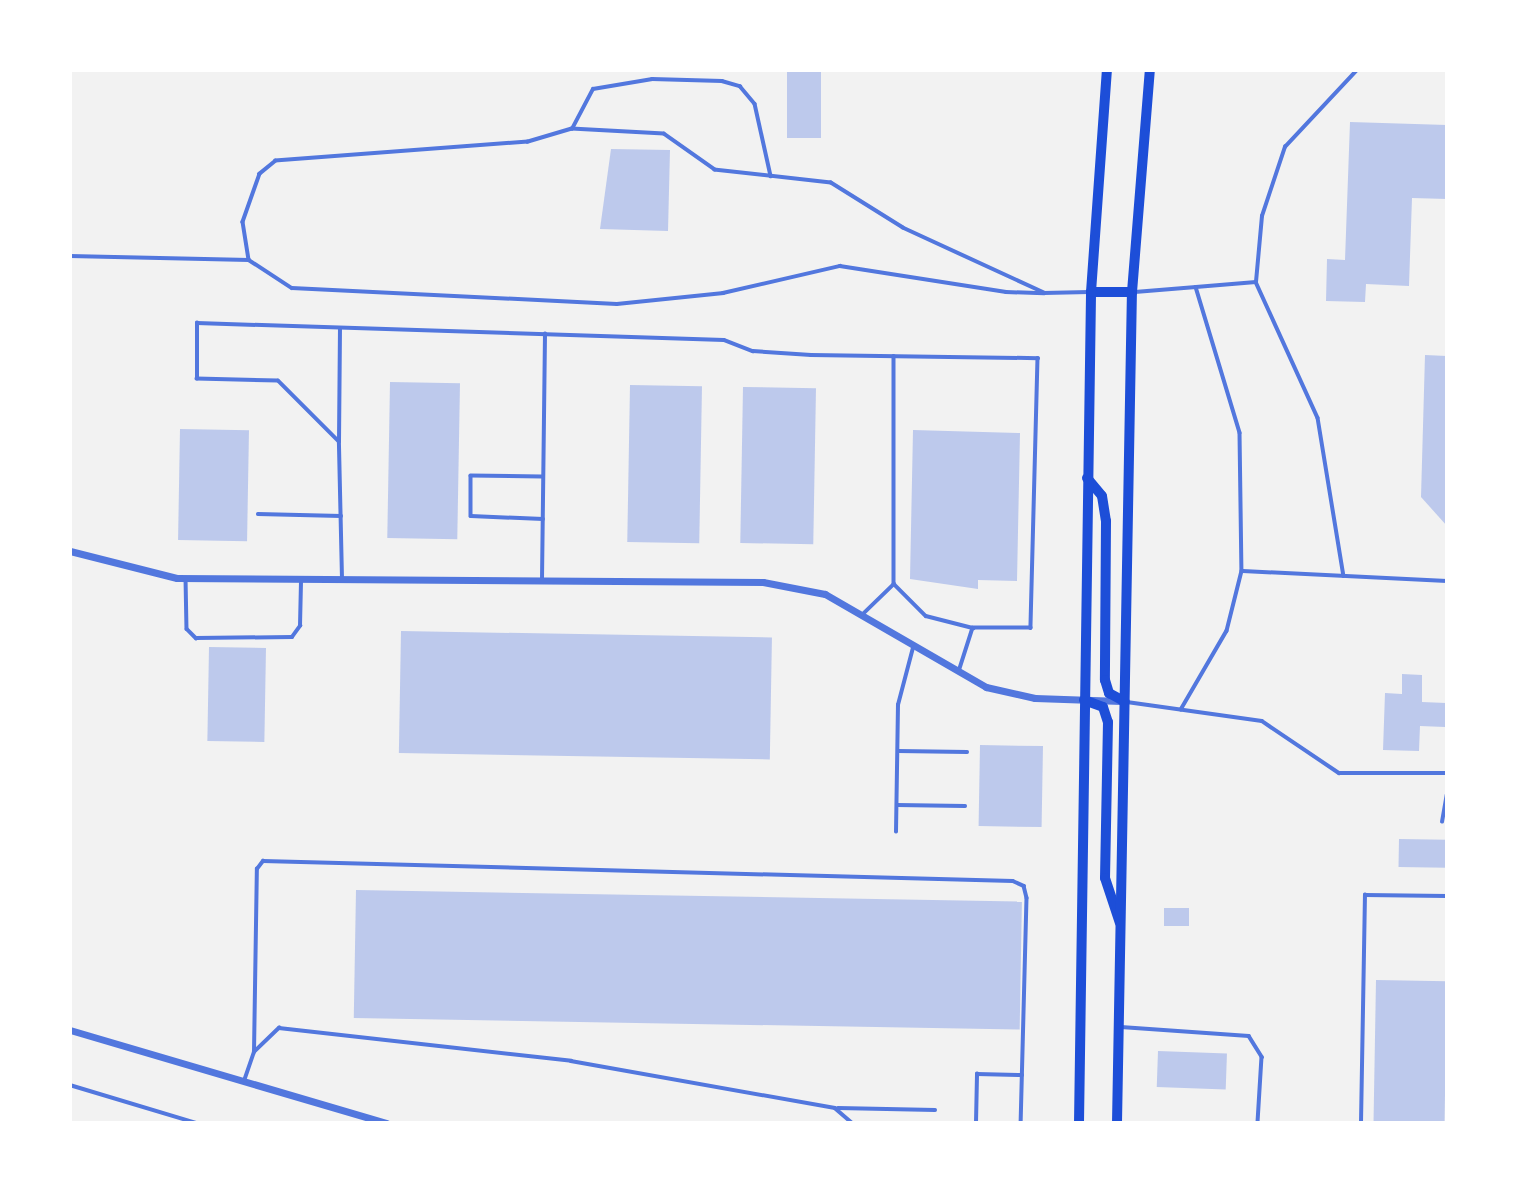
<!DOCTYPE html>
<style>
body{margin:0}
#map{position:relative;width:1517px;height:1193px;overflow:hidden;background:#f2f2f2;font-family:Poppins,sans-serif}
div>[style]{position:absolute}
.building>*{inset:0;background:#bdc9ec;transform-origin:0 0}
.service>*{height:3.5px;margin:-1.75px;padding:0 1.75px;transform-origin:1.75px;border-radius:1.75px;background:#5277de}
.minor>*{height:7px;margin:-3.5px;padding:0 3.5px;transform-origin:3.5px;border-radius:3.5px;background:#5277de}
.secondary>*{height:10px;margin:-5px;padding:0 5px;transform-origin:5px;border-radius:5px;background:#1d4ed8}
span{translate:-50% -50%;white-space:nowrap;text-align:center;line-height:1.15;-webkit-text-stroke:7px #fff;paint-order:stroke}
.frame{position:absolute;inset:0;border:72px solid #fff;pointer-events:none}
</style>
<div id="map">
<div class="building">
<div style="left:787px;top:70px;width:34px;height:68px"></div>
<div style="clip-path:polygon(1350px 122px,1447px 125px,1447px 199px,1412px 198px,1409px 286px,1366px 284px,1365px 302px,1326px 301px,1327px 259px,1345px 260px)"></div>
<div style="clip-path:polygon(611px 149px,670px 150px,668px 231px,600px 229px)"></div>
<div style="clip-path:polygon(1425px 355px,1447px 356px,1447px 526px,1421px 497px)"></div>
<div style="left:390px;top:382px;width:70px;height:156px;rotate:1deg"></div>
<div style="left:630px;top:385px;width:72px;height:157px;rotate:1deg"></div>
<div style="left:743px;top:387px;width:73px;height:156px;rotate:1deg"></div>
<div style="left:180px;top:429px;width:69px;height:111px;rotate:1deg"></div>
<div style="clip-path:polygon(913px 430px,1020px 433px,1017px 581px,978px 580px,978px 589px,910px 579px)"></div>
<div style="left:401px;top:631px;width:371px;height:122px;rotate:1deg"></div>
<div style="left:209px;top:647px;width:57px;height:94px;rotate:1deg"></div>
<div style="clip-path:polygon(1402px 674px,1422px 675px,1422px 702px,1446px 703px,1445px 727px,1420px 726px,1419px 751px,1383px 750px,1385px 693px,1402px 694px)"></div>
<div style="left:980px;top:745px;width:63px;height:81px;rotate:1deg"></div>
<div style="left:1399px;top:839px;width:48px;height:28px;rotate:1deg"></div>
<div style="left:356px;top:890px;width:666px;height:128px;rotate:1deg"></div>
<div style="left:1164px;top:908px;width:25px;height:18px"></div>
<div style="left:1376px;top:980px;width:71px;height:143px;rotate:1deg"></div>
<div style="left:1158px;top:1051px;width:69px;height:36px;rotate:2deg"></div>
</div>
<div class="service">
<div style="left:572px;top:129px;width:45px;rotate:-62.3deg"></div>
<div style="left:593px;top:89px;width:60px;rotate:-9.6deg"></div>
<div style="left:652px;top:79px;width:70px;rotate:1.6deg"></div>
<div style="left:722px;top:81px;width:19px;rotate:16deg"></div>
<div style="left:740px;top:86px;width:23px;rotate:50deg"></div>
<div style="left:755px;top:104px;width:74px;rotate:77.5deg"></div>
<div style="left:70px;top:256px;width:179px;rotate:1.3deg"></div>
<div style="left:1256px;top:282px;width:149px;rotate:65.5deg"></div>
<div style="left:1318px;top:418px;width:160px;rotate:80.7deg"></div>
<div style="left:1196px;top:287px;width:60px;rotate:-4.8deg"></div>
<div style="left:1256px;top:282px;width:66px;rotate:-84.8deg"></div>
<div style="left:1262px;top:216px;width:73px;rotate:-71.6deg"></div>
<div style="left:1285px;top:147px;width:105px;rotate:-46.9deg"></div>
<div style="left:1135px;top:292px;width:61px;rotate:-4.7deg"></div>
<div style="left:1196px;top:287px;width:152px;rotate:73.2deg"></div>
<div style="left:1240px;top:433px;width:138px;rotate:89.2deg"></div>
<div style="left:1242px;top:571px;width:62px;rotate:104deg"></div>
<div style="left:1227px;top:631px;width:91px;rotate:120.2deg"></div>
<div style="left:1044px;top:293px;width:155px;rotate:-155.3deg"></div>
<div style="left:903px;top:228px;width:85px;rotate:-148deg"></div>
<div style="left:831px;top:183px;width:117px;rotate:-173.6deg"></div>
<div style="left:715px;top:170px;width:62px;rotate:-144.8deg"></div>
<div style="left:664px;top:134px;width:92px;rotate:-176.9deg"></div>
<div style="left:572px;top:129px;width:46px;rotate:163.5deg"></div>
<div style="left:528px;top:142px;width:253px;rotate:175.7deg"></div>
<div style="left:276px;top:161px;width:21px;rotate:141deg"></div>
<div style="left:260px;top:174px;width:51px;rotate:109.5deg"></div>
<div style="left:243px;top:222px;width:38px;rotate:81deg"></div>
<div style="left:249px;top:260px;width:51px;rotate:33.1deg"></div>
<div style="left:292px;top:288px;width:325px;rotate:2.8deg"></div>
<div style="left:617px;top:304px;width:107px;rotate:-5.9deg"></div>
<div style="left:723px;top:293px;width:120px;rotate:-13deg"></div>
<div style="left:840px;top:266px;width:168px;rotate:8.9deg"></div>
<div style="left:1006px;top:292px;width:38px;rotate:2deg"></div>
<div style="left:1044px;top:293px;width:45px;rotate:-1.3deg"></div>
<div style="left:894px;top:356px;width:228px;rotate:90deg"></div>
<div style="left:339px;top:442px;width:113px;rotate:-89.5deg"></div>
<div style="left:542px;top:477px;width:71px;rotate:-179.2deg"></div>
<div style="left:471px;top:476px;width:40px;rotate:90deg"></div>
<div style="left:471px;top:516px;width:72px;rotate:2.4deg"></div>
<div style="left:258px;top:514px;width:83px;rotate:1.4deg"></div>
<div style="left:1243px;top:571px;width:204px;rotate:2.8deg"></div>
<div style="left:186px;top:578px;width:51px;rotate:88.9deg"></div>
<div style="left:187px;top:629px;width:13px;rotate:45deg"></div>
<div style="left:196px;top:638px;width:96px;rotate:-0.6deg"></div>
<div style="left:292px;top:637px;width:14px;rotate:-54deg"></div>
<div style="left:300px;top:626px;width:45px;rotate:-88.7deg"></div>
<div style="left:342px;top:579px;width:137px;rotate:-91.3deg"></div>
<div style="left:339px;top:442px;width:86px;rotate:-135deg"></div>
<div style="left:278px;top:381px;width:81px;rotate:-178.6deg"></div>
<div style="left:197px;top:379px;width:56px;rotate:-90deg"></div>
<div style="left:197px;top:323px;width:527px;rotate:1.85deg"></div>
<div style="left:724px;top:340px;width:31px;rotate:21deg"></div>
<div style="left:753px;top:351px;width:58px;rotate:3.9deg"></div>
<div style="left:811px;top:355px;width:227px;rotate:0.8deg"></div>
<div style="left:1038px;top:358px;width:270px;rotate:91.5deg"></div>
<div style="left:1031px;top:628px;width:58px;rotate:180deg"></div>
<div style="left:973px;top:628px;width:46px;rotate:107.7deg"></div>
<div style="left:542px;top:580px;width:246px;rotate:-89.3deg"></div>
<div style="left:863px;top:614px;width:43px;rotate:-44.1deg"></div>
<div style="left:894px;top:584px;width:45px;rotate:45deg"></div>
<div style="left:926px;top:616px;width:49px;rotate:14.3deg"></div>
<div style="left:1127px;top:702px;width:136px;rotate:8deg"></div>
<div style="left:1262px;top:721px;width:93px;rotate:34deg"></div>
<div style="left:1339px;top:773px;width:108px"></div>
<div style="left:898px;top:751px;width:69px;rotate:0.8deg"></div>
<div style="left:897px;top:805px;width:68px;rotate:0.8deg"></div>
<div style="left:1442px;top:822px;width:27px;rotate:-80deg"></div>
<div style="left:896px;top:832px;width:127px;rotate:-89.1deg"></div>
<div style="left:898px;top:705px;width:59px;rotate:-75.3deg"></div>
<div style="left:1121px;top:1027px;width:128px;rotate:4deg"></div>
<div style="left:1249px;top:1036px;width:25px;rotate:58deg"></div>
<div style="left:1262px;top:1057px;width:66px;rotate:93.5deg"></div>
<div style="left:254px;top:1052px;width:183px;rotate:-89.1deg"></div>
<div style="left:257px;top:869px;width:10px;rotate:-53deg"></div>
<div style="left:263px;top:861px;width:750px;rotate:1.53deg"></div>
<div style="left:1013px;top:881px;width:12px;rotate:24deg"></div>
<div style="left:1024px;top:886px;width:12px;rotate:76deg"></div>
<div style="left:1027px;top:898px;width:225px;rotate:91.5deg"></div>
<div style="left:244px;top:1081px;width:31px;rotate:-71deg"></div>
<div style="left:254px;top:1052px;width:35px;rotate:-44deg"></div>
<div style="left:279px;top:1028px;width:294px;rotate:6.4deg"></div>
<div style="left:571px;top:1061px;width:268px;rotate:10.1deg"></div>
<div style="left:835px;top:1108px;width:23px;rotate:41deg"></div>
<div style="left:70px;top:1085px;width:133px;rotate:16.7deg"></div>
<div style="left:838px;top:1108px;width:97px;rotate:1.2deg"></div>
<div style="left:976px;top:1123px;width:49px;rotate:-88.8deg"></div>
<div style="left:977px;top:1074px;width:45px;rotate:1.3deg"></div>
<div style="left:1361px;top:1123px;width:228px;rotate:-89deg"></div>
<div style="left:1365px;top:895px;width:82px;rotate:0.7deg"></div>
</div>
<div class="minor">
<div style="left:70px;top:551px;width:110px;rotate:14.2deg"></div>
<div style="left:177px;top:578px;width:586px;rotate:0.39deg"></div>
<div style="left:763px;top:582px;width:63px;rotate:11deg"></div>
<div style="left:825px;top:594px;width:186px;rotate:30deg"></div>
<div style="left:986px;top:687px;width:50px;rotate:12.7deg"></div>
<div style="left:1035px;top:698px;width:86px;rotate:2deg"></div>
<div style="left:70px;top:1030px;width:330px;rotate:16.4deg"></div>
</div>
<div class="secondary">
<div style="left:1091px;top:292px;width:41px"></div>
<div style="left:1087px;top:478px;width:23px;rotate:50deg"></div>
<div style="left:1102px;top:496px;width:25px;rotate:81deg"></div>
<div style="left:1106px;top:521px;width:159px;rotate:90.4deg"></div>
<div style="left:1105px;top:680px;width:14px;rotate:73deg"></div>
<div style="left:1109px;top:693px;width:18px;rotate:29deg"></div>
<div style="left:1084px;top:700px;width:20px;rotate:20deg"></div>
<div style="left:1103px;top:707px;width:16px;rotate:72deg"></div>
<div style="left:1108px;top:722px;width:156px;rotate:91.1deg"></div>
<div style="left:1105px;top:878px;width:47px;rotate:71.6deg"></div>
<div style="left:1079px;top:1123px;width:831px;rotate:-89.17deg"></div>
<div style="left:1091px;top:292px;width:223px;rotate:-85.9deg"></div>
<div style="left:1117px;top:1123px;width:831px;rotate:-88.97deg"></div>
<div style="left:1132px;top:292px;width:223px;rotate:-85.4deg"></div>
</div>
<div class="frame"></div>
</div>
